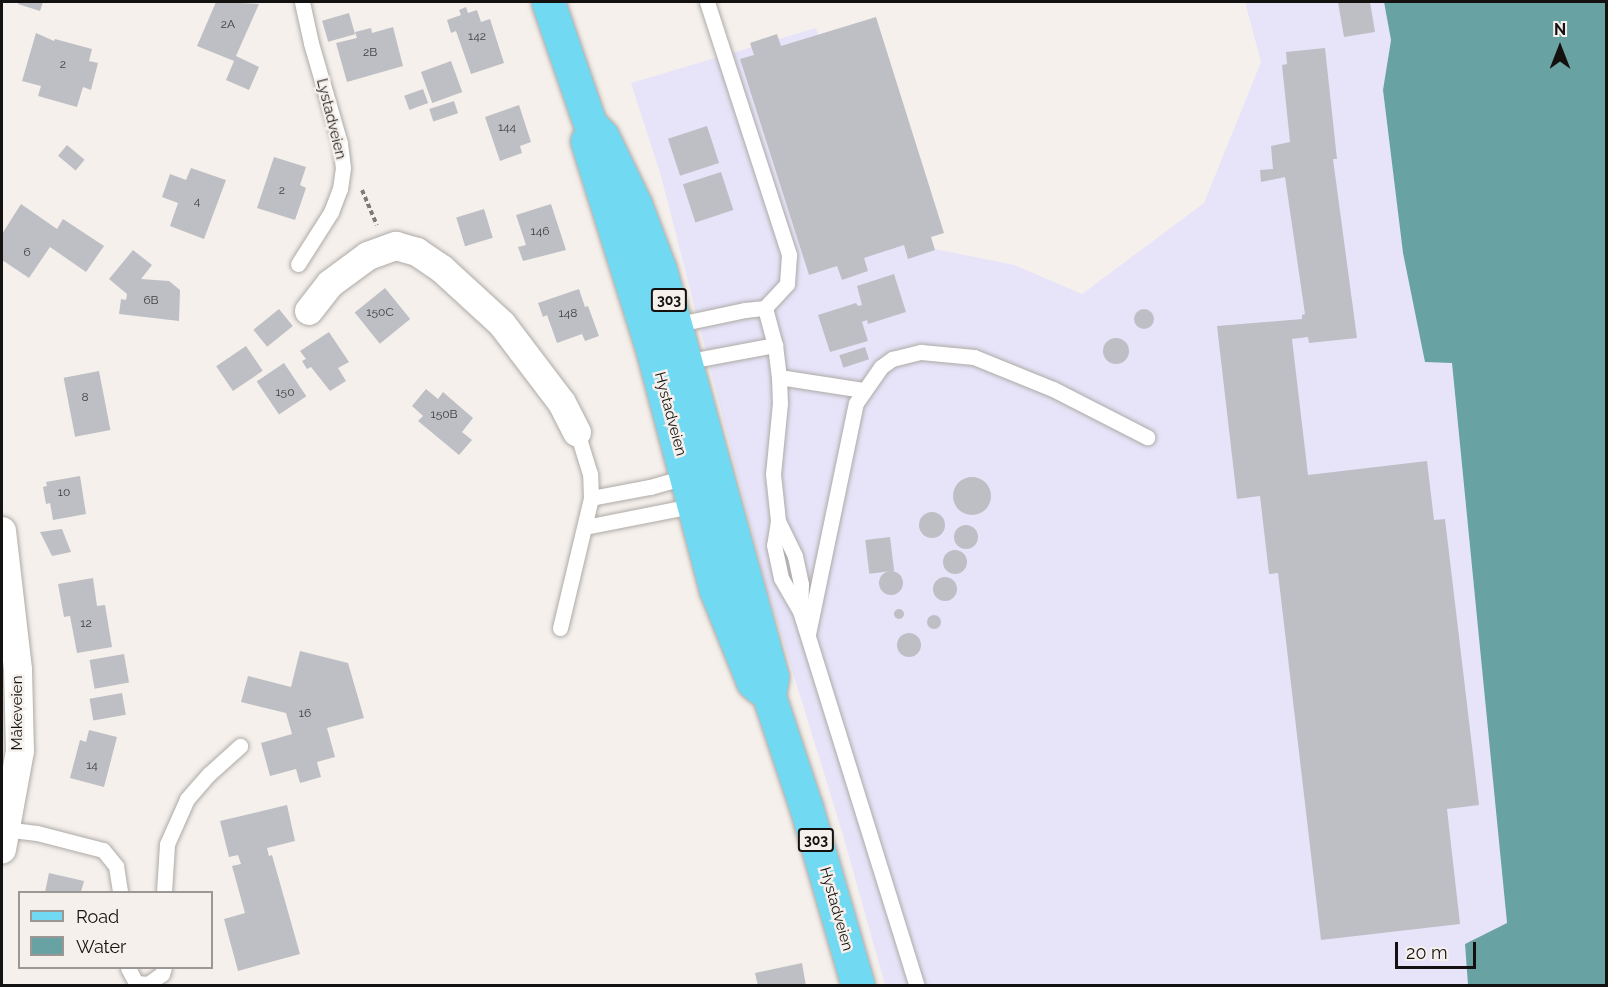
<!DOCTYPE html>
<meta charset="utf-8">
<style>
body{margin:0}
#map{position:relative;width:1608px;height:987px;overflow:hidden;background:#f5f0ec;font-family:Raleway,sans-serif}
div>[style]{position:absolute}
.industrial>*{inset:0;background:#e7e4fa}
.water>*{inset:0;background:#69a2a3}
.building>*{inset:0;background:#bebfc4;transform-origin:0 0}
.round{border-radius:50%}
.path>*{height:4px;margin-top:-2px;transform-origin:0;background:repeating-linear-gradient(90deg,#7c7976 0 4.5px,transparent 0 7.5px)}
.roads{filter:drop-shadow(0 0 2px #aeaaa6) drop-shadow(0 0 2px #aeaaa6)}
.lane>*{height:15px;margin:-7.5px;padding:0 7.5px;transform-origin:7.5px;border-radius:7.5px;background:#fff}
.street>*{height:28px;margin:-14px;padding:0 14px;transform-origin:14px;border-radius:14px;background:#fff}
.primary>*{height:33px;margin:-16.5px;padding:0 16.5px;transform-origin:16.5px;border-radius:16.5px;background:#72d9f3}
span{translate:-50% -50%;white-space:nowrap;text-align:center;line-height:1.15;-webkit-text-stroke:5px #f5f0ec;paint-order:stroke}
.number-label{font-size:12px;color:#3e3d3e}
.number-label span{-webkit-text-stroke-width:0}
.shield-label span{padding:2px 4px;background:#f5f0ec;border:2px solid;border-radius:4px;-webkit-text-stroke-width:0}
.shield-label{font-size:14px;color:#141211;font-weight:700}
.street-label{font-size:15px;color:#141211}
.frame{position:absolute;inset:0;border:3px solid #141211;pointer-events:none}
.legend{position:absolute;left:18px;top:891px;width:195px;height:78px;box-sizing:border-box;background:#f5f0ec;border:2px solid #9b9794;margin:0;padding:8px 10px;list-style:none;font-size:18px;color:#141211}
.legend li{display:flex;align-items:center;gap:12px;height:30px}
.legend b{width:30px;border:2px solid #9b9794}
.north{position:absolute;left:1530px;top:18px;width:60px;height:60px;-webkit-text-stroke:4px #f5f0ec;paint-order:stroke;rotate:0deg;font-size:16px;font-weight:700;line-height:24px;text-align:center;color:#141211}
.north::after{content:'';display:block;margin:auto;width:21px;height:27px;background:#141211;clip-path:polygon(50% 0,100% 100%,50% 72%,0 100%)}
.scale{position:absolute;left:1395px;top:942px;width:81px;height:27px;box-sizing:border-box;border:3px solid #141211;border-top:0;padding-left:8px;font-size:18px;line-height:21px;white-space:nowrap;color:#141211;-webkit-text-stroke:4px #f5f0ec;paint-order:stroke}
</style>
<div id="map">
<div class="industrial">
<div style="clip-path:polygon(1245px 2px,1384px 2px,1391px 40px,1383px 90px,1403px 253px,1425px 361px,1452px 362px,1507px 923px,1465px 944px,1468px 985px,885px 985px,843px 835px,765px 582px,661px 176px,631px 83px,816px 28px,881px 238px,1014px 265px,1082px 294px,1204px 203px,1261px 62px)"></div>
</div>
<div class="water">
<div style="clip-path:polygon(1384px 2px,1606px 2px,1606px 985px,1468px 985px,1465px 944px,1507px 923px,1452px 363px,1425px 362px,1403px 253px,1383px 90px,1391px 40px)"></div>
</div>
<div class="building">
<div style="clip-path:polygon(19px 2px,43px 2px,40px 11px,18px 4px)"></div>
<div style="clip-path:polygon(216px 2px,259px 4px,236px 56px,259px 67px,249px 90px,226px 80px,234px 61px,197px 46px)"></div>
<div style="clip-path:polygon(1338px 2px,1370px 2px,1375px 32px,1344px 37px)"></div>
<div style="clip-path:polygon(466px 7px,468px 13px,477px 10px,481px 22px,490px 19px,504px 63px,471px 74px,456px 31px,451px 33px,447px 20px,461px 15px,459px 10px)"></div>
<div style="left:349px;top:13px;width:22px;height:28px;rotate:74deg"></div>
<div style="clip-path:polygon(876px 17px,944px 233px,931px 237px,935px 250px,908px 259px,904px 245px,864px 258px,868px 271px,842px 280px,837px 266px,809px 275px,740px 59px,754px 55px,750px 43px,777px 34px,781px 46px)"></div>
<div style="clip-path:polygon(393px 27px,403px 66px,347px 82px,336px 43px,357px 38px,355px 32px,371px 28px,372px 33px)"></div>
<div style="clip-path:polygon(36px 33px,54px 41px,55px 39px,92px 49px,89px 61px,98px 63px,91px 90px,83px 87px,77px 107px,38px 96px,41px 86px,22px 81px)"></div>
<div style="clip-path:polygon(1325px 48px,1337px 159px,1333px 159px,1357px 338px,1309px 343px,1308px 337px,1292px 339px,1308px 475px,1427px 461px,1434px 520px,1445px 519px,1479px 805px,1447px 809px,1460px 924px,1321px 940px,1278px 573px,1269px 574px,1260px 496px,1237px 499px,1217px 326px,1302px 319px,1302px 315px,1305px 314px,1285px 177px,1261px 182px,1260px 170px,1273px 169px,1271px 146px,1290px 142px,1282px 65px,1287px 64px,1286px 52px)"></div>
<div style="left:451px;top:61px;width:33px;height:32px;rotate:70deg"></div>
<div style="left:423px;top:89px;width:15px;height:20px;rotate:70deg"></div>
<div style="left:454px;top:101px;width:13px;height:26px;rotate:72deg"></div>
<div style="clip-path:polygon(519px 105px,531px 142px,520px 146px,522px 153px,500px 161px,485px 117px)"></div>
<div style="left:707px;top:126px;width:39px;height:41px;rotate:72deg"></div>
<div style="left:67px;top:145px;width:23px;height:14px;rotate:40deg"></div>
<div style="clip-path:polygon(274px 157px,306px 167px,300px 185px,306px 188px,295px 220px,257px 208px)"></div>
<div style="clip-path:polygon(191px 168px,226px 180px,204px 239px,170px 226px,178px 203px,162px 197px,170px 174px,186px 180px)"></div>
<div style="left:721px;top:172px;width:40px;height:40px;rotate:72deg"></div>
<div style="clip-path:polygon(21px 204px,57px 229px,63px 219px,104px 246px,86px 272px,50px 247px,29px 278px,2px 260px,2px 234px)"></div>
<div style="clip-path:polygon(551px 204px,566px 250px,523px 261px,518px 247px,526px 245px,516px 215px)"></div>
<div style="left:484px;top:209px;width:30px;height:29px;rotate:73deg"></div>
<div style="clip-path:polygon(133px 250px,152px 265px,141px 279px,169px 281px,180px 290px,179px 321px,119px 314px,121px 299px,126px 300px,127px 294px,109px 279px)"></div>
<div style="clip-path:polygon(894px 274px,906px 312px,868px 324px,867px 320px,862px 322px,868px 341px,830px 352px,818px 315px,856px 303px,858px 306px,862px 305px,857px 286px)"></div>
<div style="left:385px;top:288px;width:40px;height:39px;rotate:51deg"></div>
<div style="clip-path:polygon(579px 289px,585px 307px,588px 306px,599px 336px,585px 341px,582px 334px,557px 343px,547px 315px,543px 317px,538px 303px)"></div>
<div style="left:279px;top:309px;width:22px;height:33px;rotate:51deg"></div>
<div class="round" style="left:1134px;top:309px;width:20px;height:20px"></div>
<div style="clip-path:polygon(329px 332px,349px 362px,338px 368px,346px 381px,330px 391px,311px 367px,307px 369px,302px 361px,306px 359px,300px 351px)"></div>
<div class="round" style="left:1103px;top:338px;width:26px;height:26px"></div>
<div style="left:246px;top:346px;width:30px;height:36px;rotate:56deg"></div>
<div style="left:865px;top:347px;width:13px;height:27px;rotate:72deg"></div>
<div style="left:284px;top:363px;width:40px;height:33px;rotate:56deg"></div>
<div style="left:99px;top:371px;width:60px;height:36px;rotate:79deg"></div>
<div style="clip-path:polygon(426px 389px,438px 399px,443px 392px,473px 418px,462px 432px,472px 440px,459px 455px,418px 421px,423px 416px,412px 406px)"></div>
<div style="clip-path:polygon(80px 476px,86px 514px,53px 520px,50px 503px,46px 504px,43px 487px,47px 486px,46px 482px)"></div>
<div class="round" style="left:953px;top:477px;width:38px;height:38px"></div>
<div class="round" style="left:919px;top:512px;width:26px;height:26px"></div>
<div class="round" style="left:954px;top:525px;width:24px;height:24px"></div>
<div style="clip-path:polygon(62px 529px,71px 552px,52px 556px,40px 532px)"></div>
<div style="left:890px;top:537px;width:34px;height:25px;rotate:83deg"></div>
<div class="round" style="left:943px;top:550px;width:24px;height:24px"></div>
<div class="round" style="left:879px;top:571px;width:24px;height:24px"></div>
<div class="round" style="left:933px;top:577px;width:24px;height:24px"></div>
<div style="clip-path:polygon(93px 578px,97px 606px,105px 605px,112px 647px,77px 653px,70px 616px,64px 617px,58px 584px)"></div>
<div class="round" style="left:894px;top:609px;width:10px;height:10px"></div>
<div class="round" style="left:927px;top:615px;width:14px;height:14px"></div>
<div class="round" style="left:897px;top:633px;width:24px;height:24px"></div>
<div style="clip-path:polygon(300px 651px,348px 663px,364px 718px,327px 728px,335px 757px,317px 762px,321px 777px,300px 783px,296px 769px,270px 776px,261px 743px,292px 734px,286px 713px,241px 702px,248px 676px,291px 687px)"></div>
<div style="left:124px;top:654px;width:29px;height:35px;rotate:80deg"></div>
<div style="left:122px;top:693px;width:22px;height:33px;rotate:80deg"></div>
<div style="clip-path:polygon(89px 730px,117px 737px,104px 787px,70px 778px,80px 740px,86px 742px)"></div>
<div style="clip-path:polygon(287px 805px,295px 841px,267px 848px,269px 856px,272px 855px,300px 954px,238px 971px,224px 919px,245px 913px,232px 866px,241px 864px,238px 855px,229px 857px,220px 821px)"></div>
<div style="clip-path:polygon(49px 873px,84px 881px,81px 892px,45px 892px)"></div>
<div style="clip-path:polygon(802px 963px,806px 986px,758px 986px,755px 973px)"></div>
</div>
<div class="path">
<div style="left:362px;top:190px;width:38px;rotate:67deg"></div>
</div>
<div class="roads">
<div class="lane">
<div style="left:707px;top:2px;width:266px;rotate:72deg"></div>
<div style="left:789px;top:255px;width:29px;rotate:94deg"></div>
<div style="left:787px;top:284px;width:33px;rotate:133deg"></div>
<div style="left:765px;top:308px;width:38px;rotate:75deg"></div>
<div style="left:775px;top:345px;width:32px;rotate:83deg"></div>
<div style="left:779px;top:377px;width:26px;rotate:88deg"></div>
<div style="left:780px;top:403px;width:71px;rotate:95.6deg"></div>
<div style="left:773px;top:474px;width:47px;rotate:83.9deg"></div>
<div style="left:778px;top:521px;width:24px;rotate:99deg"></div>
<div style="left:774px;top:545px;width:34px;rotate:78deg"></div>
<div style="left:781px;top:578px;width:38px;rotate:60deg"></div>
<div style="left:800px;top:611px;width:393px;rotate:72.7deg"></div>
<div style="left:298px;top:264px;width:62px;rotate:-57.6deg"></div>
<div style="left:331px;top:212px;width:25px;rotate:-69deg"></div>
<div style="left:340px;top:189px;width:21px;rotate:-82deg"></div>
<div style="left:343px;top:168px;width:25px;rotate:-97deg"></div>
<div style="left:340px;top:143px;width:104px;rotate:-106.2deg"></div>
<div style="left:311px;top:43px;width:42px;rotate:-102.4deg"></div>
<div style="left:674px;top:325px;width:73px;rotate:-11.9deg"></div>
<div style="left:745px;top:310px;width:20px;rotate:-6deg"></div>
<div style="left:684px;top:362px;width:93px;rotate:-10.6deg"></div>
<div style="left:779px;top:377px;width:85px;rotate:8.8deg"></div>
<div style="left:591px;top:498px;width:60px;rotate:-10.6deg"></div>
<div style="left:650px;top:487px;width:40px;rotate:-16deg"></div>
<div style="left:778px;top:521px;width:39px;rotate:64deg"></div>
<div style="left:795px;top:556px;width:29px;rotate:78deg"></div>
<div style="left:801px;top:584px;width:26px;rotate:92deg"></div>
<div style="left:585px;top:527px;width:113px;rotate:-11.2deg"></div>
<div style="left:560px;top:628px;width:134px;rotate:-76.6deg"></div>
<div style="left:591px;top:498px;width:24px;rotate:-92deg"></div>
<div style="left:590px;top:474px;width:44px;rotate:-107.2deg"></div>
<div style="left:808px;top:634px;width:236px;rotate:-78.3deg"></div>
<div style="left:856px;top:403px;width:44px;rotate:-55.2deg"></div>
<div style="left:881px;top:367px;width:14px;rotate:-36deg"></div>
<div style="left:892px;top:359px;width:30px;rotate:-14deg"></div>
<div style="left:921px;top:352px;width:53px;rotate:5.4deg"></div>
<div style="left:974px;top:357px;width:85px;rotate:22.1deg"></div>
<div style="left:1053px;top:389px;width:106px;rotate:27.1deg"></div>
<div style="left:4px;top:829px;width:33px;rotate:7deg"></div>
<div style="left:37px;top:833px;width:68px;rotate:14.4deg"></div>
<div style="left:103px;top:850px;width:21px;rotate:51deg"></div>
<div style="left:116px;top:866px;width:26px;rotate:81deg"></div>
<div style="left:164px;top:892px;width:48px;rotate:-86.4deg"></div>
<div style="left:167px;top:844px;width:49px;rotate:-66deg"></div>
<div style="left:187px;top:799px;width:33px;rotate:-49deg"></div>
<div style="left:209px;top:774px;width:42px;rotate:-42.1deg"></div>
<div style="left:128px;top:968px;width:17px;rotate:62deg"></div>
<div style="left:136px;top:983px;width:12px;rotate:5deg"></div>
<div style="left:148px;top:984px;width:17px;rotate:-36deg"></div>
<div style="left:162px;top:974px;width:6px;rotate:-72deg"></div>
</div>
<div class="street">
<div style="left:309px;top:311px;width:34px;rotate:-52deg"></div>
<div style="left:330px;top:284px;width:47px;rotate:-36.4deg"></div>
<div style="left:368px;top:256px;width:30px;rotate:-20deg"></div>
<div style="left:396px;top:246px;width:22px;rotate:16deg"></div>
<div style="left:417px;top:252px;width:30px;rotate:34deg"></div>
<div style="left:442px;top:269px;width:81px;rotate:42.5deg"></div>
<div style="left:502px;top:324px;width:99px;rotate:52.8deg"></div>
<div style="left:562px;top:403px;width:33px;rotate:63deg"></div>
<div style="left:2px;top:531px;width:140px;rotate:83.4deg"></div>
<div style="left:18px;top:670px;width:81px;rotate:88.6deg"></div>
<div style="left:20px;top:751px;width:100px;rotate:100.4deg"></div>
</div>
<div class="primary">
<div style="left:548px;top:2px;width:129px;rotate:71deg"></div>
<div style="left:590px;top:124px;width:17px;rotate:45deg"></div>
<div style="left:602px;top:136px;width:76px;rotate:64.1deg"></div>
<div style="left:635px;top:204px;width:71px;rotate:69.3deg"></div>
<div style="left:660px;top:270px;width:422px;rotate:74.6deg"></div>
<div style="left:772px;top:677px;width:19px;rotate:99deg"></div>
<div style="left:769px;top:696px;width:117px;rotate:71.6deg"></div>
<div style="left:806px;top:807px;width:186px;rotate:73.8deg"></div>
<div style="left:587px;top:141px;width:221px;rotate:72.6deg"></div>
<div style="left:653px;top:352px;width:246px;rotate:75.2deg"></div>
<div style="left:716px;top:590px;width:99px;rotate:68.1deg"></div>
<div style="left:753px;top:682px;width:9px;rotate:41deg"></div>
</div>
</div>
<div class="number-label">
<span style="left:228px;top:25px">2A</span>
<span style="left:477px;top:37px">142</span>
<span style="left:370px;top:53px">2B</span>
<span style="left:63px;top:65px">2</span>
<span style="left:507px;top:128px">144</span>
<span style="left:282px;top:191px">2</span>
<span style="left:197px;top:202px">4</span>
<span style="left:540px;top:232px">146</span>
<span style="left:27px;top:253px">6</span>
<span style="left:151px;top:301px">6B</span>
<span style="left:380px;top:313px">150C</span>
<span style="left:568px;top:314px">148</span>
<span style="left:285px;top:393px">150</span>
<span style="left:85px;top:398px">8</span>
<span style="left:444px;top:415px">150B</span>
<span style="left:64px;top:493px">10</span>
<span style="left:86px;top:624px">12</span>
<span style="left:305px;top:714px">16</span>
<span style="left:92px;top:766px">14</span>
</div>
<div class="shield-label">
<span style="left:669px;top:300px">303</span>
<span style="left:816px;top:840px">303</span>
</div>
<div class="street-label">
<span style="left:331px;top:119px;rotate:76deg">Lystadveien</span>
<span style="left:670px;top:414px;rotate:75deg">Hystadveien</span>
<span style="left:18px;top:713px;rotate:-90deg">Måkeveien</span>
<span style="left:836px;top:909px;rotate:74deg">Hystadveien</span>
</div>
<div class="frame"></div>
<ul class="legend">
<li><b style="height:8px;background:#72d9f3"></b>Road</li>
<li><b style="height:16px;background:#69a2a3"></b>Water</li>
</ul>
<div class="north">N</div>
<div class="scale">20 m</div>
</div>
